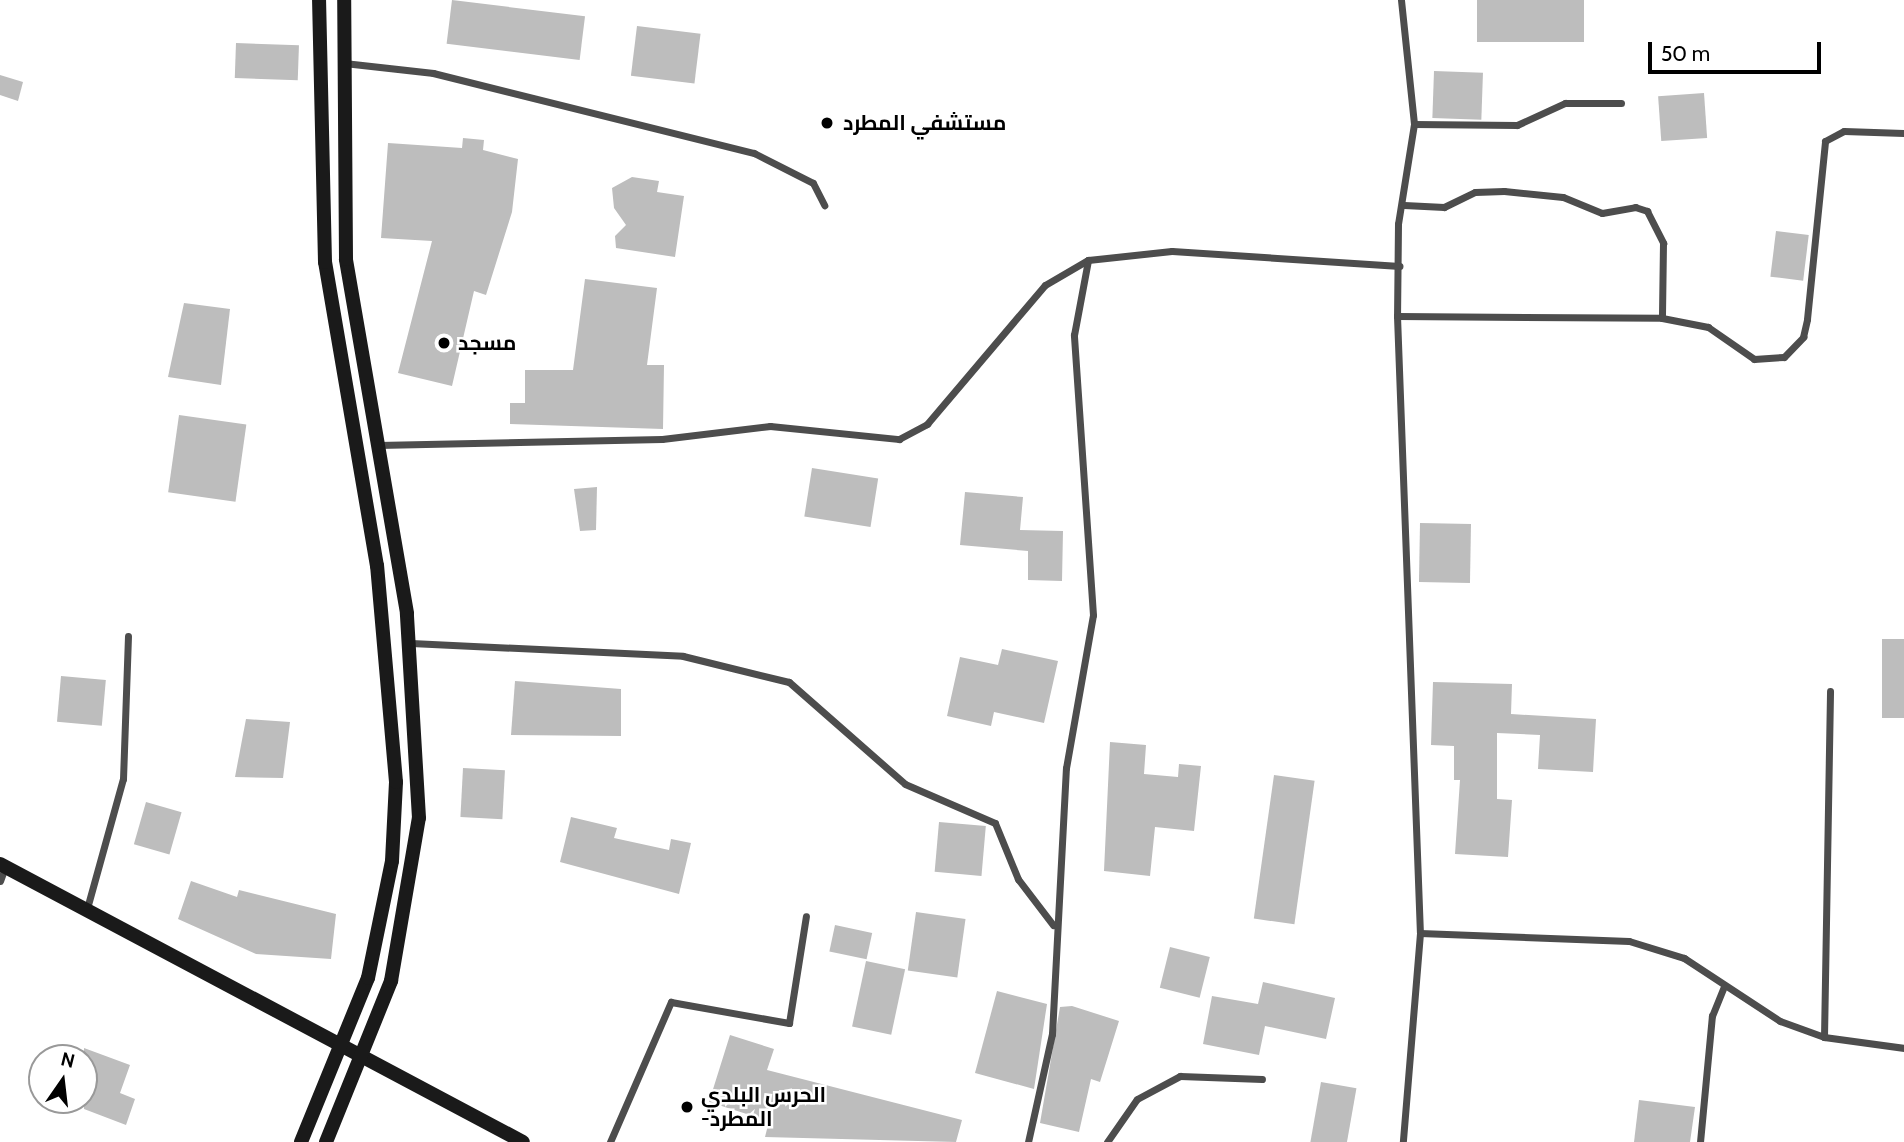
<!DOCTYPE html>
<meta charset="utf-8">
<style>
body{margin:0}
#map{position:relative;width:1904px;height:1142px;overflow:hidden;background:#fff;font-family:Cabin,Cairo,sans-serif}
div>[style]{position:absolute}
.building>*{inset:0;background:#bdbdbd;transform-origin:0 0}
.street>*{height:7px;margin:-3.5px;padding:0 3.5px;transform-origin:3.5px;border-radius:3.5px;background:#4d4d4d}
.secondary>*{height:14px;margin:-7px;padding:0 7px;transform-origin:7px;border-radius:7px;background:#1a1a1a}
.dots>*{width:19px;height:19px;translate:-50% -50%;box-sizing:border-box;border:4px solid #fff;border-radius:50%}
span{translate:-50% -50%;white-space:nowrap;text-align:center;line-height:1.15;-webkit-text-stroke:5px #fff;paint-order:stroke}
.poi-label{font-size:21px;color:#000;font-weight:700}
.left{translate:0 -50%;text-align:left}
.north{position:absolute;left:28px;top:1044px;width:70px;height:70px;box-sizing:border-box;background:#fff;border:2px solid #999;border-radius:50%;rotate:14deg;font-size:19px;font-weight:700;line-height:28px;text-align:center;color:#000}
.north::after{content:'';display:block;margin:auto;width:24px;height:32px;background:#000;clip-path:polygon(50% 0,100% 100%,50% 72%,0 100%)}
.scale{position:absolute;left:1648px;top:42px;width:173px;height:32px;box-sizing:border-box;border:4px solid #000;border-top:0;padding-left:9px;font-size:21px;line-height:24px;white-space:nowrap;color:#000;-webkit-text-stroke:5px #fff;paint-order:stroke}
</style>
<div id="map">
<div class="building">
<div style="left:452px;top:0;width:134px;height:44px;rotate:7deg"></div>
<div style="left:1477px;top:0;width:107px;height:42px"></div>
<div style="left:637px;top:26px;width:64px;height:50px;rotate:7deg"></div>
<div style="left:236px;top:43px;width:63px;height:35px;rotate:2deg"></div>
<div style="left:1434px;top:71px;width:49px;height:47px;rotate:2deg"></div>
<div style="clip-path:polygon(0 75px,23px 82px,18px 101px,0 95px)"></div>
<div style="left:1704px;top:93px;width:45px;height:46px;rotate:86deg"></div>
<div style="clip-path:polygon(463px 138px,484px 140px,483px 150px,518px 159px,512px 212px,486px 295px,474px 291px,452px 386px,398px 373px,432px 241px,381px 238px,388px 143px,462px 148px)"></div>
<div style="clip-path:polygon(632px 177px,659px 181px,657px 192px,684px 196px,675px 257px,616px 248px,615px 236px,626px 225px,614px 208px,612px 188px)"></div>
<div style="left:1776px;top:231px;width:33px;height:46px;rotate:7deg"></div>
<div style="clip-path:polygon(585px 279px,657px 288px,647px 365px,664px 365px,663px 429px,510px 424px,510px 403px,525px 403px,525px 370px,573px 370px)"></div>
<div style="clip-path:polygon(184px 303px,230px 309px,221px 385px,168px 377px)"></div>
<div style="left:179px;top:415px;width:68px;height:78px;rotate:8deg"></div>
<div style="left:812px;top:468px;width:67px;height:49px;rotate:9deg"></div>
<div style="clip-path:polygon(597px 487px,596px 530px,580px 531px,574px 489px)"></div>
<div style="clip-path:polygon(965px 492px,1023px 497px,1020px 530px,1063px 531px,1062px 581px,1028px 580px,1028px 551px,960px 545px)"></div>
<div style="left:1420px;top:523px;width:51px;height:59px;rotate:1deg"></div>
<div style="left:1882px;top:639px;width:22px;height:79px"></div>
<div style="clip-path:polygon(1002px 649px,1058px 661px,1044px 723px,994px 712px,991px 726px,947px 716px,960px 657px,998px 665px)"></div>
<div style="left:61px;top:676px;width:45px;height:46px;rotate:5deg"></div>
<div style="clip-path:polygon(515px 681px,621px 689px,621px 736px,511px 735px)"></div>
<div style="clip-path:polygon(1433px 682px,1512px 684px,1511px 714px,1596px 719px,1593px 772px,1538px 769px,1540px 735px,1497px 733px,1497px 799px,1512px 800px,1508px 857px,1455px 854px,1460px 780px,1454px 780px,1454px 746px,1431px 745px)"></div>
<div style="clip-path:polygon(246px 719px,290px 722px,283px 778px,235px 777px)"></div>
<div style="clip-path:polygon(1110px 742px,1146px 745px,1144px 774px,1178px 777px,1179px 764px,1201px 766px,1194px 831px,1155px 827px,1150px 876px,1104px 871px)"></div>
<div style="left:463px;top:768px;width:42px;height:49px;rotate:3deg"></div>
<div style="left:1274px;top:775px;width:41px;height:145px;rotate:8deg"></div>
<div style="left:146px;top:802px;width:37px;height:44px;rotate:16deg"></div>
<div style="clip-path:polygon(571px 817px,617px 828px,614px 838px,669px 850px,671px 839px,691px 843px,679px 894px,560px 862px)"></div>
<div style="left:939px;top:822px;width:47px;height:50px;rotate:5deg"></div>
<div style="clip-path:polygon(191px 881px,237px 897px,239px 890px,336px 914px,331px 959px,256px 954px,178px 919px)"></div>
<div style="left:916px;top:912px;width:50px;height:59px;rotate:8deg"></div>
<div style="left:835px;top:925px;width:38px;height:27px;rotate:12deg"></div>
<div style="left:1170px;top:947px;width:41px;height:42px;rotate:14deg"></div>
<div style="left:866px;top:961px;width:40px;height:67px;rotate:12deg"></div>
<div style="clip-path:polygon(1263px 982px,1335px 998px,1326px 1039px,1265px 1026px,1259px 1055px,1203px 1044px,1212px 996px,1258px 1004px)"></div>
<div style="clip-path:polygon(997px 991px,1047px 1004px,1034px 1089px,975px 1073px)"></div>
<div style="clip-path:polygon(1072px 1006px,1119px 1021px,1100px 1082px,1091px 1079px,1079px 1132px,1040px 1123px,1060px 1007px)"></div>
<div style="clip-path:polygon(730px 1035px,774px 1049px,767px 1070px,962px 1120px,956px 1142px,765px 1137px,769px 1121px,709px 1102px)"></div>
<div style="clip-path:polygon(84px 1048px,130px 1065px,120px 1093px,135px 1099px,126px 1125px,84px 1109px)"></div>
<div style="left:1321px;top:1082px;width:36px;height:61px;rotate:10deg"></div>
<div style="clip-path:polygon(1639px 1100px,1695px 1107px,1690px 1142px,1634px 1142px)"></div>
</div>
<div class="street">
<div style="left:1401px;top:0;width:125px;rotate:84deg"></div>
<div style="left:1414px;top:124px;width:101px;rotate:99.1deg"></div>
<div style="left:1398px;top:224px;width:92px;rotate:90.6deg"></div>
<div style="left:1397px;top:316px;width:617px;rotate:87.87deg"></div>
<div style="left:1420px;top:933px;width:210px;rotate:94.7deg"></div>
<div style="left:344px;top:63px;width:90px;rotate:6.4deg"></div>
<div style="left:433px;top:73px;width:331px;rotate:14deg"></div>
<div style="left:754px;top:153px;width:66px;rotate:27deg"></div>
<div style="left:813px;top:183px;width:25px;rotate:63deg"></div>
<div style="left:1414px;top:124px;width:103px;rotate:0.6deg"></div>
<div style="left:1517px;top:125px;width:53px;rotate:-24.6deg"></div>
<div style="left:1565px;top:103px;width:56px"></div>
<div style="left:1404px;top:205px;width:40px;rotate:2.9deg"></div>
<div style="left:1444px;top:207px;width:34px;rotate:-26deg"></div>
<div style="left:1475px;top:192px;width:29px;rotate:-2deg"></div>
<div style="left:1504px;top:191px;width:59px;rotate:5.8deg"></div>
<div style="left:1563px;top:197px;width:42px;rotate:22.3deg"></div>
<div style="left:1602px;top:213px;width:34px;rotate:-10deg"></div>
<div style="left:1635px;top:207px;width:13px;rotate:18deg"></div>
<div style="left:1647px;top:211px;width:36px;rotate:63deg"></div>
<div style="left:1663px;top:243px;width:75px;rotate:90.8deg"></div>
<div style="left:1397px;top:316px;width:265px;rotate:0.4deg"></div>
<div style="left:1662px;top:318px;width:47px;rotate:11.1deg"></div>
<div style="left:1708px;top:327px;width:56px;rotate:34.8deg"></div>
<div style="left:1754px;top:359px;width:30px;rotate:-4deg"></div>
<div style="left:1784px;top:357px;width:28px;rotate:-46deg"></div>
<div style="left:1803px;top:337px;width:18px;rotate:-77deg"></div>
<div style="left:1807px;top:319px;width:179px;rotate:-84.2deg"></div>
<div style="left:1825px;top:141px;width:21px;rotate:-28deg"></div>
<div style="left:1844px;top:131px;width:60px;rotate:1.9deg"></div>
<div style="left:378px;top:445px;width:284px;rotate:-1.2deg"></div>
<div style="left:662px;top:439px;width:109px;rotate:-6.9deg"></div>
<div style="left:770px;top:426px;width:130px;rotate:5.8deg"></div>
<div style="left:899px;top:439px;width:32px;rotate:-28deg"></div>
<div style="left:927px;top:424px;width:182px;rotate:-49.7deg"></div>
<div style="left:1045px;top:285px;width:50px;rotate:-30.2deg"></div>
<div style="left:1088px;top:260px;width:84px;rotate:-6.1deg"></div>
<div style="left:1172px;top:251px;width:228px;rotate:3.8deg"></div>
<div style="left:411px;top:643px;width:272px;rotate:2.7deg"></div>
<div style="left:683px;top:656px;width:109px;rotate:13.8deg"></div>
<div style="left:789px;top:682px;width:154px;rotate:41.3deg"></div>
<div style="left:905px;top:784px;width:98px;rotate:23.4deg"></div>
<div style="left:995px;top:823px;width:61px;rotate:67.7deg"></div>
<div style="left:1018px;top:879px;width:58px;rotate:52.7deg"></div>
<div style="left:0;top:881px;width:15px;rotate:-70deg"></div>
<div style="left:86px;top:912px;width:138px;rotate:-74.5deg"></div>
<div style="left:123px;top:779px;width:143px;rotate:-88deg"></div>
<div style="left:1420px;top:933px;width:209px;rotate:2.2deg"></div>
<div style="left:1629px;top:941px;width:58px;rotate:17.2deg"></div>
<div style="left:1684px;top:958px;width:115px;rotate:33.3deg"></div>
<div style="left:1780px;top:1021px;width:47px;rotate:20deg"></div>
<div style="left:1824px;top:1037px;width:81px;rotate:7.8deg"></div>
<div style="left:1824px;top:1037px;width:346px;rotate:-89deg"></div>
<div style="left:610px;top:1142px;width:153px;rotate:-66.5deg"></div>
<div style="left:671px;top:1002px;width:120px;rotate:10.1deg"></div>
<div style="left:789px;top:1023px;width:108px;rotate:-81deg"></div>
<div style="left:1028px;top:1142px;width:111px;rotate:-77.5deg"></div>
<div style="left:1052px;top:1034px;width:266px;rotate:-87deg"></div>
<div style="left:1066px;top:768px;width:155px;rotate:-80deg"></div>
<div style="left:1093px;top:615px;width:281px;rotate:-93.9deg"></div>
<div style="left:1074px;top:335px;width:76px;rotate:-79.4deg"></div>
<div style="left:1107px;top:1142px;width:52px;rotate:-55.1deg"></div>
<div style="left:1137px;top:1099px;width:49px;rotate:-28.1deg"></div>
<div style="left:1180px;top:1076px;width:82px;rotate:2.1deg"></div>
<div style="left:1700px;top:1142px;width:127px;rotate:-84.6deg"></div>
<div style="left:1712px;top:1016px;width:31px;rotate:-68deg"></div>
</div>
<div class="secondary">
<div style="left:0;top:864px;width:592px;rotate:27.99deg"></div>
<div style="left:301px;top:1142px;width:177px;rotate:-67.8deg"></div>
<div style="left:368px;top:978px;width:119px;rotate:-78.4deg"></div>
<div style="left:392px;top:861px;width:79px;rotate:-87.1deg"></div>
<div style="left:396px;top:782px;width:217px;rotate:-95deg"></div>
<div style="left:377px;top:566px;width:308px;rotate:-99.7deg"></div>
<div style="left:325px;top:262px;width:262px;rotate:-91.3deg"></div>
<div style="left:326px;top:1142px;width:174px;rotate:-68deg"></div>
<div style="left:391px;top:981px;width:165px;rotate:-80.3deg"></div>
<div style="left:419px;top:818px;width:205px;rotate:-93.4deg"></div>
<div style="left:407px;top:613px;width:359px;rotate:-99.8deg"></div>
<div style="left:346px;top:259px;width:259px;rotate:-90.4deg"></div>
</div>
<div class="dots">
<div style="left:827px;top:123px;background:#000"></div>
<div style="left:444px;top:343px;background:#000"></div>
<div style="left:687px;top:1107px;background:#000"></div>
</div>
<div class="poi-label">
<span class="left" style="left:843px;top:123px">مستشفي المطرد</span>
<span class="left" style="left:458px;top:343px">مسجد</span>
<span class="left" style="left:701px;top:1107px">الحرس البلدي<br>-المطرد</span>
</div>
<div class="north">N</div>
<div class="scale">50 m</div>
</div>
